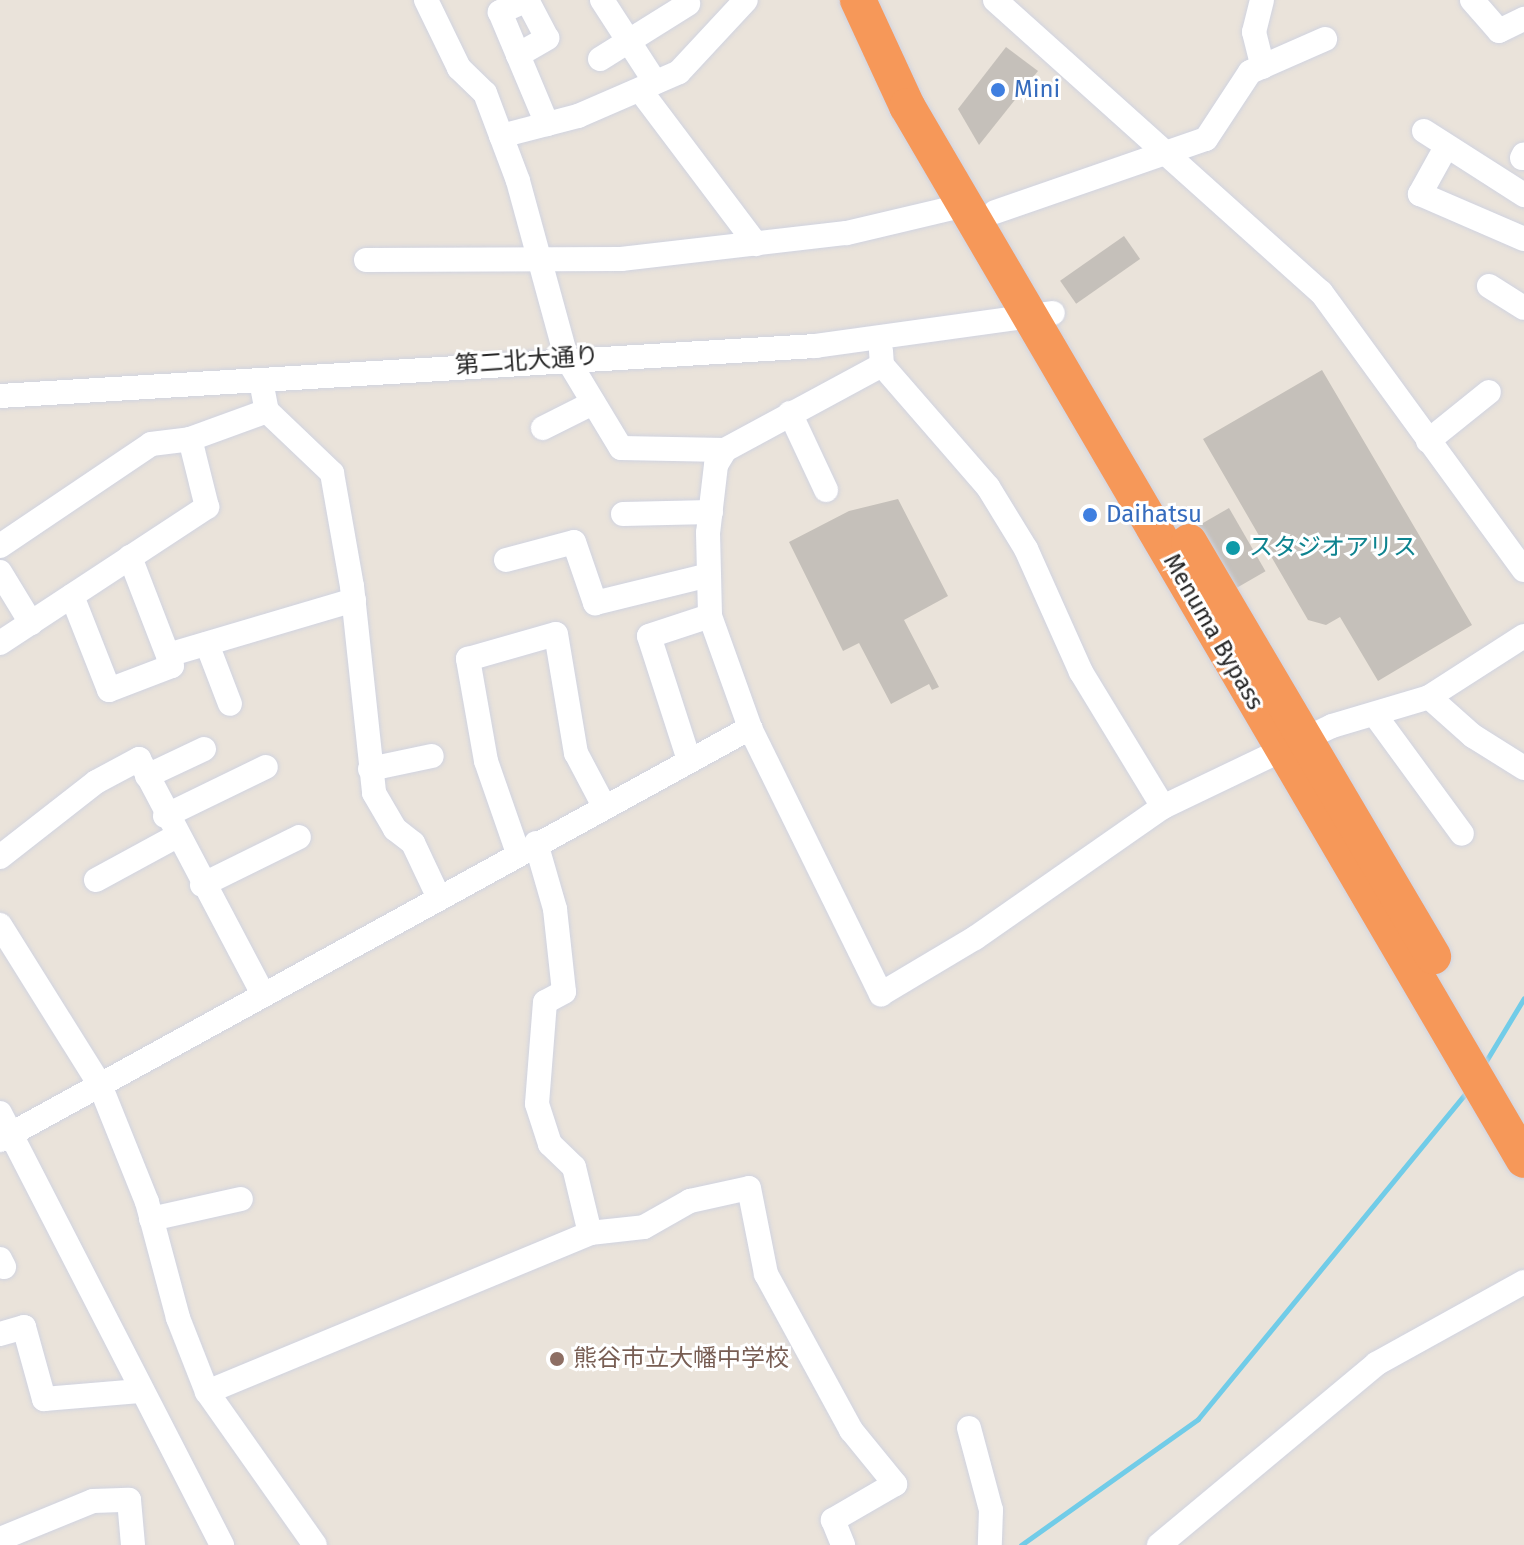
<!DOCTYPE html>
<meta charset="utf-8">
<style>
body{margin:0}
#map{position:relative;width:1524px;height:1545px;overflow:hidden;background:#eae3da;font-family:"Fira Sans","Noto Sans JP",sans-serif}
div>[style]{position:absolute}
.stream>*{height:5px;margin:-2.5px;padding:0 2.5px;transform-origin:2.5px;border-radius:2.5px;background:#71cce8}
.building>*{inset:0;background:#c5c0ba;transform-origin:0 0}
.roads{filter:drop-shadow(0 0 2px #d0d3e0) drop-shadow(0 0 2px #d0d3e0)}
.minor>*{height:24px;margin:-12px;padding:0 12px;transform-origin:12px;border-radius:12px;background:#fff}
.highway>*{height:36px;margin:-18px;padding:0 18px;transform-origin:18px;border-radius:18px;background:#f69859}
.dots>*{width:22px;height:22px;translate:-50% -50%;box-sizing:border-box;border:4px solid #fff;border-radius:50%}
span{translate:-50% -50%;white-space:nowrap;text-align:center;line-height:1.15;-webkit-text-stroke:6px #fff;paint-order:stroke}
.shop-label{font-size:24px;color:#366cbe}
.left{translate:0 -50%;text-align:left}
.street-label{font-size:24px;color:#282828}
.culture-label{font-size:24px;color:#0d838f}
.education-label{font-size:24px;color:#785e54}
</style>
<div id="map">
<div class="stream">
<div style="left:1483px;top:1066px;width:79px;rotate:-58.9deg"></div>
<div style="left:1021px;top:1545px;width:217px;rotate:-35.4deg"></div>
<div style="left:1198px;top:1419px;width:424px;rotate:-50.6deg"></div>
</div>
<div class="building">
<div style="clip-path:polygon(1006px 47px,1038px 71px,979px 145px,958px 109px)"></div>
<div style="left:1124px;top:236px;width:28px;height:78px;rotate:55deg"></div>
<div style="clip-path:polygon(1322px 370px,1472px 625px,1378px 681px,1340px 617px,1326px 625px,1308px 620px,1203px 439px)"></div>
<div style="clip-path:polygon(898px 499px,948px 596px,904px 620px,939px 687px,932px 690px,929px 684px,891px 704px,859px 643px,843px 651px,789px 542px,849px 511px)"></div>
<div style="left:1229px;top:508px;width:73px;height:35px;rotate:60deg"></div>
</div>
<div class="roads">
<div class="minor">
<div style="left:426px;top:0;width:76px;rotate:64.1deg"></div>
<div style="left:459px;top:68px;width:36px;rotate:44deg"></div>
<div style="left:485px;top:93px;width:94px;rotate:69.4deg"></div>
<div style="left:518px;top:181px;width:182px;rotate:74.7deg"></div>
<div style="left:566px;top:357px;width:106px;rotate:58.9deg"></div>
<div style="left:621px;top:448px;width:104px;rotate:1.1deg"></div>
<div style="left:602px;top:0;width:98px;rotate:57.1deg"></div>
<div style="left:995px;top:0;width:438px;rotate:41.9deg"></div>
<div style="left:1321px;top:292px;width:344px;rotate:53.9deg"></div>
<div style="left:1262px;top:0;width:33px;rotate:104deg"></div>
<div style="left:1254px;top:32px;width:36px;rotate:76deg"></div>
<div style="left:1472px;top:0;width:41px;rotate:48.9deg"></div>
<div style="left:1499px;top:31px;width:28px;rotate:-26deg"></div>
<div style="left:518px;top:55px;width:34px;rotate:-30deg"></div>
<div style="left:547px;top:38px;width:43px;rotate:-117.8deg"></div>
<div style="left:527px;top:0;width:30px;rotate:156deg"></div>
<div style="left:500px;top:12px;width:47px;rotate:67.3deg"></div>
<div style="left:518px;top:55px;width:75px;rotate:67.2deg"></div>
<div style="left:600px;top:59px;width:104px;rotate:-32deg"></div>
<div style="left:640px;top:90px;width:193px;rotate:53deg"></div>
<div style="left:1424px;top:131px;width:119px;rotate:32.6deg"></div>
<div style="left:501px;top:136px;width:80px;rotate:-14.6deg"></div>
<div style="left:578px;top:116px;width:110px;rotate:-23.5deg"></div>
<div style="left:679px;top:72px;width:98px;rotate:-47.1deg"></div>
<div style="left:1446px;top:147px;width:54px;rotate:119deg"></div>
<div style="left:1420px;top:194px;width:113px;rotate:23.4deg"></div>
<div style="left:1522px;top:158px;width:4px;rotate:-63deg"></div>
<div style="left:995px;top:212px;width:223px;rotate:-19.1deg"></div>
<div style="left:1206px;top:139px;width:80px;rotate:-56.7deg"></div>
<div style="left:1250px;top:72px;width:82px;rotate:-23.7deg"></div>
<div style="left:366px;top:260px;width:255px;rotate:-0.2deg"></div>
<div style="left:621px;top:259px;width:227px;rotate:-6.6deg"></div>
<div style="left:847px;top:233px;width:121px;rotate:-13.3deg"></div>
<div style="left:1489px;top:286px;width:41px;rotate:32.2deg"></div>
<div style="left:881px;top:351px;width:14px;rotate:86deg"></div>
<div style="left:882px;top:365px;width:162px;rotate:49deg"></div>
<div style="left:988px;top:487px;width:73px;rotate:58.5deg"></div>
<div style="left:1026px;top:549px;width:135px;rotate:65.9deg"></div>
<div style="left:1081px;top:672px;width:158px;rotate:58.7deg"></div>
<div style="left:882px;top:365px;width:179px;rotate:151.6deg"></div>
<div style="left:725px;top:450px;width:17px;rotate:121deg"></div>
<div style="left:716px;top:465px;width:68px;rotate:96.7deg"></div>
<div style="left:708px;top:533px;width:83px;rotate:88.6deg"></div>
<div style="left:710px;top:616px;width:119px;rotate:70.3deg"></div>
<div style="left:750px;top:728px;width:297px;rotate:63.8deg"></div>
<div style="left:881px;top:994px;width:109px;rotate:-30.8deg"></div>
<div style="left:975px;top:938px;width:229px;rotate:-34.9deg"></div>
<div style="left:1163px;top:807px;width:187px;rotate:-25.6deg"></div>
<div style="left:1332px;top:726px;width:101px;rotate:-16.6deg"></div>
<div style="left:1429px;top:697px;width:113px;rotate:-32.7deg"></div>
<div style="left:261px;top:381px;width:31px;rotate:79deg"></div>
<div style="left:267px;top:411px;width:90px;rotate:43.6deg"></div>
<div style="left:332px;top:473px;width:115px;rotate:80deg"></div>
<div style="left:352px;top:586px;width:208px;rotate:83.9deg"></div>
<div style="left:374px;top:793px;width:42px;rotate:59.7deg"></div>
<div style="left:395px;top:829px;width:23px;rotate:38deg"></div>
<div style="left:413px;top:843px;width:59px;rotate:64.7deg"></div>
<div style="left:0;top:396px;width:817px;rotate:-3.51deg"></div>
<div style="left:815px;top:346px;width:240px;rotate:-7.9deg"></div>
<div style="left:790px;top:413px;width:85px;rotate:64.9deg"></div>
<div style="left:543px;top:428px;width:56px;rotate:-26.6deg"></div>
<div style="left:1428px;top:441px;width:78px;rotate:-38.8deg"></div>
<div style="left:623px;top:514px;width:88px;rotate:-1.3deg"></div>
<div style="left:0;top:546px;width:182px;rotate:-34deg"></div>
<div style="left:151px;top:444px;width:39px;rotate:-7deg"></div>
<div style="left:190px;top:439px;width:82px;rotate:-20deg"></div>
<div style="left:506px;top:560px;width:70px;rotate:-14.8deg"></div>
<div style="left:574px;top:542px;width:65px;rotate:71deg"></div>
<div style="left:595px;top:603px;width:117px;rotate:-13.8deg"></div>
<div style="left:0;top:572px;width:60px;rotate:58.7deg"></div>
<div style="left:72px;top:596px;width:101px;rotate:68.5deg"></div>
<div style="left:109px;top:690px;width:67px;rotate:-20.9deg"></div>
<div style="left:172px;top:666px;width:117px;rotate:-111.1deg"></div>
<div style="left:0;top:643px;width:248px;rotate:-33.3deg"></div>
<div style="left:207px;top:507px;width:70px;rotate:-104deg"></div>
<div style="left:207px;top:644px;width:64px;rotate:69deg"></div>
<div style="left:168px;top:655px;width:194px;rotate:-16.5deg"></div>
<div style="left:1429px;top:697px;width:59px;rotate:41.6deg"></div>
<div style="left:1473px;top:736px;width:60px;rotate:32.1deg"></div>
<div style="left:1375px;top:715px;width:147px;rotate:53.8deg"></div>
<div style="left:689px;top:760px;width:130px;rotate:-107.9deg"></div>
<div style="left:649px;top:636px;width:64px;rotate:-18.2deg"></div>
<div style="left:370px;top:769px;width:63px;rotate:-11.8deg"></div>
<div style="left:147px;top:776px;width:63px;rotate:-25.3deg"></div>
<div style="left:165px;top:816px;width:112px;rotate:-25.9deg"></div>
<div style="left:536px;top:843px;width:69px;rotate:73.9deg"></div>
<div style="left:555px;top:909px;width:83px;rotate:83.8deg"></div>
<div style="left:564px;top:992px;width:21px;rotate:152deg"></div>
<div style="left:545px;top:1002px;width:102px;rotate:94.5deg"></div>
<div style="left:537px;top:1104px;width:42px;rotate:72deg"></div>
<div style="left:550px;top:1144px;width:33px;rotate:44deg"></div>
<div style="left:574px;top:1167px;width:68px;rotate:76.4deg"></div>
<div style="left:518px;top:853px;width:97px;rotate:-109.2deg"></div>
<div style="left:486px;top:761px;width:104px;rotate:-100deg"></div>
<div style="left:468px;top:659px;width:91px;rotate:-15.9deg"></div>
<div style="left:556px;top:634px;width:121px;rotate:80.5deg"></div>
<div style="left:576px;top:753px;width:60px;rotate:62.2deg"></div>
<div style="left:0;top:857px;width:122px;rotate:-38deg"></div>
<div style="left:96px;top:782px;width:49px;rotate:-28.1deg"></div>
<div style="left:139px;top:759px;width:263px;rotate:62.2deg"></div>
<div style="left:96px;top:880px;width:90px;rotate:-28.6deg"></div>
<div style="left:202px;top:885px;width:108px;rotate:-26.3deg"></div>
<div style="left:0;top:925px;width:189px;rotate:58deg"></div>
<div style="left:100px;top:1085px;width:126px;rotate:68.1deg"></div>
<div style="left:147px;top:1202px;width:120px;rotate:75deg"></div>
<div style="left:178px;top:1318px;width:79px;rotate:68.6deg"></div>
<div style="left:207px;top:1392px;width:187px;rotate:54.8deg"></div>
<div style="left:0;top:1113px;width:486px;rotate:62.8deg"></div>
<div style="left:0;top:1140px;width:856px;rotate:-28.78deg"></div>
<div style="left:151px;top:1219px;width:92px;rotate:-12.5deg"></div>
<div style="left:0;top:1259px;width:9px;rotate:63deg"></div>
<div style="left:0;top:1334px;width:25px;rotate:-16deg"></div>
<div style="left:24px;top:1327px;width:75px;rotate:74.5deg"></div>
<div style="left:44px;top:1399px;width:96px;rotate:-4.8deg"></div>
<div style="left:207px;top:1392px;width:415px;rotate:-22.5deg"></div>
<div style="left:590px;top:1233px;width:54px;rotate:-6.3deg"></div>
<div style="left:644px;top:1227px;width:53px;rotate:-29.5deg"></div>
<div style="left:690px;top:1201px;width:60px;rotate:-12.4deg"></div>
<div style="left:749px;top:1188px;width:88px;rotate:78.8deg"></div>
<div style="left:766px;top:1274px;width:178px;rotate:61.4deg"></div>
<div style="left:851px;top:1430px;width:70px;rotate:50.8deg"></div>
<div style="left:895px;top:1484px;width:72px;rotate:149.9deg"></div>
<div style="left:833px;top:1520px;width:27px;rotate:68deg"></div>
<div style="left:969px;top:1428px;width:85px;rotate:75deg"></div>
<div style="left:991px;top:1510px;width:35px;rotate:92deg"></div>
<div style="left:0;top:1539px;width:100px;rotate:-22.2deg"></div>
<div style="left:93px;top:1501px;width:36px;rotate:-2deg"></div>
<div style="left:129px;top:1500px;width:45px;rotate:84.9deg"></div>
<div style="left:1159px;top:1545px;width:283px;rotate:-39.8deg"></div>
<div style="left:1376px;top:1364px;width:169px;rotate:-29deg"></div>
</div>
<div class="highway">
<div style="left:858px;top:0;width:117px;rotate:65.2deg"></div>
<div style="left:907px;top:106px;width:1221px;rotate:59.66deg"></div>
<div style="left:1189px;top:542px;width:481px;rotate:59.5deg"></div>
</div>
</div>
<div class="dots">
<div style="left:998px;top:90px;background:#3f7fe0"></div>
<div style="left:1090px;top:515px;background:#3f7fe0"></div>
<div style="left:1233px;top:548px;background:#0f9aa8"></div>
<div style="left:557px;top:1359px;background:#8d6e63"></div>
</div>
<div class="shop-label">
<span class="left" style="left:1014px;top:90px">Mini</span>
<span class="left" style="left:1106px;top:515px">Daihatsu</span>
</div>
<div class="street-label">
<span style="left:527px;top:361px;rotate:-4deg">第二北大通り</span>
<span style="left:1213px;top:632px;rotate:60deg">Menuma Bypass</span>
</div>
<div class="culture-label">
<span class="left" style="left:1249px;top:548px">スタジオアリス</span>
</div>
<div class="education-label">
<span class="left" style="left:573px;top:1359px">熊谷市立大幡中学校</span>
</div>
</div>
